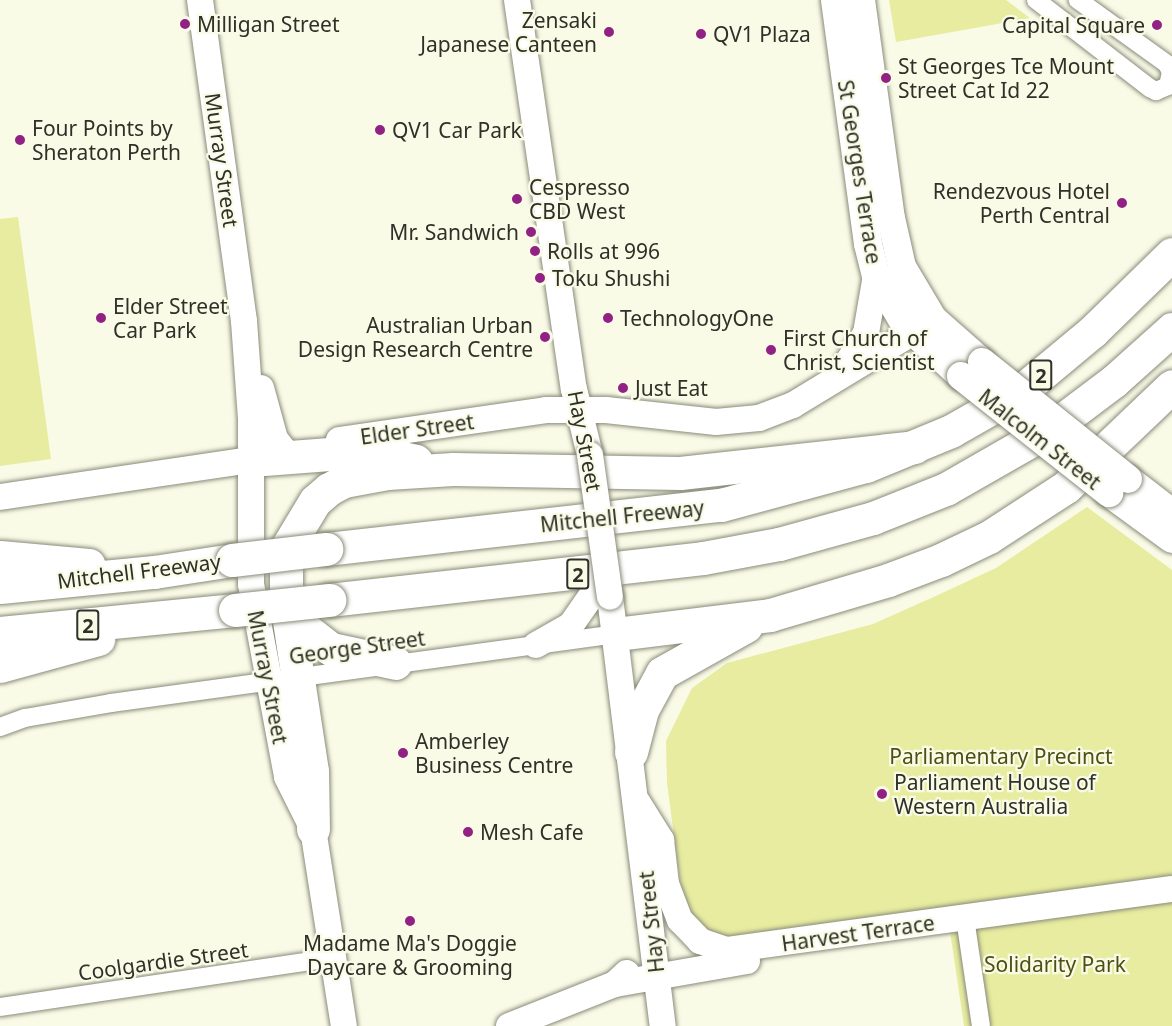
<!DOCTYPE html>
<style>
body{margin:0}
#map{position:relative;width:1172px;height:1026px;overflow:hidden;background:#f9fbe7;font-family:"Noto Sans",sans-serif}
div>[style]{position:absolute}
.green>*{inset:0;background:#e7eca0}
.roads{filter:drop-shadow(0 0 2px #8a8b7a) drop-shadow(0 0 2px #8a8b7a)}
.street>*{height:18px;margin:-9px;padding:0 9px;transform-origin:9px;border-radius:9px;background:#fff}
.secondary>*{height:26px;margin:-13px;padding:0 13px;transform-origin:13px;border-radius:13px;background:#fff}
.primary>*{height:28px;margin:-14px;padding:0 14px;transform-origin:14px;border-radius:14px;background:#fff}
.highway>*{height:33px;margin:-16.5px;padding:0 16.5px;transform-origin:16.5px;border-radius:16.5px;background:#fff}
.bridges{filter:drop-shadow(0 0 2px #8a8b7a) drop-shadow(0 0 2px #8a8b7a)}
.secondary-bridge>*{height:26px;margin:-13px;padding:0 13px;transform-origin:13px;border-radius:13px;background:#fff}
.primary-bridge>*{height:28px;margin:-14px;padding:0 14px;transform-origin:14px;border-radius:14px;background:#fff}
.highway-bridge>*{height:33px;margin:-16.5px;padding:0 16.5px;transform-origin:16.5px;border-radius:16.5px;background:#fff}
.dots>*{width:16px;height:16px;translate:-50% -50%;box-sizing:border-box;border:3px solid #f9fbe7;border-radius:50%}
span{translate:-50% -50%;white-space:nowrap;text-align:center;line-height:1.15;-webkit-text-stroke:4.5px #f9fbe7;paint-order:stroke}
.shield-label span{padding:2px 4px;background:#f9fbe7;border:2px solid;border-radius:4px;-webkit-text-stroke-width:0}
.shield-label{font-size:20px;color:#2f3028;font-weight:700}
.poi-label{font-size:21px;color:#2f3028}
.right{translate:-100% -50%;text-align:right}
.left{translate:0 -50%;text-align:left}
.street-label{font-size:21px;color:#2f3028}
.park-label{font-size:21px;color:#4d4f13}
</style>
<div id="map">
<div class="green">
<div style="clip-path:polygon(889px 0,1006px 0,1030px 18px,896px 42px)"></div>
<div style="clip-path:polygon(18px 217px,51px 459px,0 466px,0 219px)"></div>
<div style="clip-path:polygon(1087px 507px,1172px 570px,1172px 1026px,964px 1026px,948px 918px,709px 941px,685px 918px,667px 783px,666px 741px,692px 688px,727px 663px,873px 624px,938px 595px,996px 568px)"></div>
</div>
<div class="roads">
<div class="street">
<div style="left:1036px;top:0;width:144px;rotate:37.7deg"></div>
<div style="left:1150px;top:88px;width:7px;rotate:27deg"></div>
<div style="left:1156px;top:91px;width:13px;rotate:-23deg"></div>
<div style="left:1168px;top:86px;width:14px;rotate:-78deg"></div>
<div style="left:1171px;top:72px;width:9px;rotate:-117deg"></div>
<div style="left:1167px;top:64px;width:110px;rotate:-144.3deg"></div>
<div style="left:0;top:727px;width:27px;rotate:-20deg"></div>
<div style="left:25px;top:718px;width:87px;rotate:-9.9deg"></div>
<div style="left:111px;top:703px;width:510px;rotate:-7.78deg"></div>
<div style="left:965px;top:918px;width:109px;rotate:81.6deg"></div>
<div style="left:0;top:1007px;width:337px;rotate:-8.4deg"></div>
</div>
<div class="secondary">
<div style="left:200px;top:0;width:324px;rotate:82.2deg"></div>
<div style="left:244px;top:321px;width:97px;rotate:85.9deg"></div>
<div style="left:251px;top:418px;width:166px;rotate:90deg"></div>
<div style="left:251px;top:584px;width:196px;rotate:79.4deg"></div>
<div style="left:287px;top:777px;width:58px;rotate:63.4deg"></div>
<div style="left:313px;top:829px;width:199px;rotate:81.1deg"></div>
<div style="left:517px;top:0;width:393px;rotate:81.7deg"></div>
<div style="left:574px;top:389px;width:68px;rotate:76.4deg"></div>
<div style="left:843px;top:370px;width:44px;rotate:-58.1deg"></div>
<div style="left:866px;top:333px;width:59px;rotate:-80.2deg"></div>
<div style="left:261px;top:388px;width:53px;rotate:74.6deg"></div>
<div style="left:275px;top:439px;width:16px;rotate:52deg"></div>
<div style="left:285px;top:452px;width:17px;rotate:17deg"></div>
<div style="left:339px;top:440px;width:209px;rotate:-8.2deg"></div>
<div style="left:546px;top:410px;width:60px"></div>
<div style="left:606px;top:410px;width:111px;rotate:6.2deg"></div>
<div style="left:716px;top:422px;width:43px;rotate:-5.3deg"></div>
<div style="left:759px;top:418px;width:36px;rotate:-21deg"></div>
<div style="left:793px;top:405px;width:162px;rotate:-31.3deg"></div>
<div style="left:0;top:497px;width:254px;rotate:-8.4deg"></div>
<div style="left:251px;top:460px;width:16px;rotate:-22deg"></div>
<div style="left:610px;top:597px;width:432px;rotate:83deg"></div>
<div style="left:536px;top:645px;width:40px;rotate:-29.7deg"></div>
<div style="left:571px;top:625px;width:33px;rotate:-55deg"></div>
<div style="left:638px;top:803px;width:44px;rotate:58.1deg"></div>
<div style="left:661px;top:840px;width:44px;rotate:83.5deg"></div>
<div style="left:666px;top:884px;width:39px;rotate:69deg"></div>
<div style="left:680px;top:920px;width:29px;rotate:46deg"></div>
<div style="left:700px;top:941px;width:28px;rotate:19deg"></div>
<div style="left:726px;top:950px;width:450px;rotate:-7.8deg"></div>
<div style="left:615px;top:984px;width:134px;rotate:-9.9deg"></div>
<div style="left:509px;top:1026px;width:114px;rotate:-21.6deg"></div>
<div style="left:615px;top:984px;width:16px;rotate:-43deg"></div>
</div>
<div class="primary">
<div style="left:835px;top:0;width:246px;rotate:82.3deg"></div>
<div style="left:868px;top:244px;width:32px;rotate:76deg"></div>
<div style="left:876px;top:275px;width:56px;rotate:59.7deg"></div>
<div style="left:904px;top:323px;width:78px;rotate:42.9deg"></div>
<div style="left:861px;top:0;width:220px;rotate:82.2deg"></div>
<div style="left:891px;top:218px;width:50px;rotate:77.3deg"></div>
<div style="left:902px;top:267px;width:61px;rotate:59.2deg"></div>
<div style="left:933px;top:319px;width:65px;rotate:41.3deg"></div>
<div style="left:1128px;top:479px;width:56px;rotate:37.7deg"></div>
<div style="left:1109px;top:493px;width:78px;rotate:36.1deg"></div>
</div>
<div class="highway">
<div style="left:251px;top:460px;width:118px;rotate:-4.4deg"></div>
<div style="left:369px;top:451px;width:48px;rotate:12deg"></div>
<div style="left:326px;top:549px;width:397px;rotate:-6.4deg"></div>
<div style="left:721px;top:505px;width:150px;rotate:-15.1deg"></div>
<div style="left:866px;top:466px;width:92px;rotate:-22.4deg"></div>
<div style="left:951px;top:431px;width:81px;rotate:-29.7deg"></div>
<div style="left:1021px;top:391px;width:94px;rotate:-39.8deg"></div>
<div style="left:1093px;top:331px;width:110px;rotate:-44.3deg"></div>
<div style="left:0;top:557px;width:89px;rotate:5.1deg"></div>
<div style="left:0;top:587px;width:155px;rotate:-5.6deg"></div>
<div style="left:154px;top:572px;width:79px;rotate:-8.7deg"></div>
<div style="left:329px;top:600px;width:376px;rotate:-6.4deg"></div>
<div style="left:703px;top:558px;width:77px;rotate:-10.4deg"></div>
<div style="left:779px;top:544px;width:98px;rotate:-15.5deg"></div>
<div style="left:873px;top:518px;width:79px;rotate:-21.7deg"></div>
<div style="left:946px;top:489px;width:119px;rotate:-29.8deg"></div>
<div style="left:1049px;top:430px;width:81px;rotate:-37deg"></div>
<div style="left:1114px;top:381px;width:78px;rotate:-41.9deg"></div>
<div style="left:287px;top:604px;width:25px;rotate:58deg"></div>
<div style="left:300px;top:625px;width:39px;rotate:38deg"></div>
<div style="left:331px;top:649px;width:66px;rotate:12.2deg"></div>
<div style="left:0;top:633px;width:236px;rotate:-5.6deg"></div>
<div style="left:616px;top:634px;width:155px;rotate:-7deg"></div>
<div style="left:770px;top:615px;width:123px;rotate:-16.5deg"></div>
<div style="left:888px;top:580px;width:57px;rotate:-20.7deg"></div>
<div style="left:941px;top:560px;width:53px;rotate:-25.6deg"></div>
<div style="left:989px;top:537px;width:92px;rotate:-33deg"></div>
<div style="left:1066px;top:487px;width:146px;rotate:-43.6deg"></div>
<div style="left:0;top:666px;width:102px;rotate:-15.4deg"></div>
<div style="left:631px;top:752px;width:43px;rotate:-75.3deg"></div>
<div style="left:642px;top:710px;width:42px;rotate:-61.6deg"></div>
<div style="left:662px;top:673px;width:96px;rotate:-29.2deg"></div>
<div style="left:313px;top:829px;width:58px;rotate:-91deg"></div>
<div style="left:312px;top:771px;width:171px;rotate:-98.7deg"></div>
<div style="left:286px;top:602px;width:53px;rotate:-90deg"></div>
<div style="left:286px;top:549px;width:56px;rotate:-58.9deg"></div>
<div style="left:315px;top:501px;width:18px;rotate:-41deg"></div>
<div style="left:329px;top:489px;width:17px;rotate:-28deg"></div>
<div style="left:344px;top:481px;width:44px;rotate:-10.5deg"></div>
<div style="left:387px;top:473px;width:66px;rotate:-3.5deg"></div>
<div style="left:453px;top:469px;width:227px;rotate:1deg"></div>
<div style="left:680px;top:473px;width:236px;rotate:-6.3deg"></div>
</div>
</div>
<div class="bridges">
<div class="secondary-bridge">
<div style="left:590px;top:455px;width:143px;rotate:82deg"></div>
</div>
<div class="primary-bridge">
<div style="left:982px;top:362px;width:187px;rotate:38.7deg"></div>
<div style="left:961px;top:376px;width:189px;rotate:38.3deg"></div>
</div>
<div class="highway-bridge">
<div style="left:232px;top:560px;width:95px;rotate:-6.7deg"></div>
<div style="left:235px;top:610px;width:95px;rotate:-6.1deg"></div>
</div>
</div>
<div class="dots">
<div style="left:185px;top:24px;background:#912284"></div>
<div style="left:1157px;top:25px;background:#912284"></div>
<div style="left:609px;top:32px;background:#912284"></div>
<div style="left:701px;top:34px;background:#912284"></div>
<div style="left:886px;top:78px;background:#912284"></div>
<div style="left:380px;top:130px;background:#912284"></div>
<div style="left:20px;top:140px;background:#912284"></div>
<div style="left:517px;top:199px;background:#912284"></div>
<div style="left:1122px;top:203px;background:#912284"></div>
<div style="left:531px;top:232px;background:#912284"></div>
<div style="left:535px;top:251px;background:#912284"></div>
<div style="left:540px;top:278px;background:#912284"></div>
<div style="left:101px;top:318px;background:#912284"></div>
<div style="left:608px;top:318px;background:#912284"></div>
<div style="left:545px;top:337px;background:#912284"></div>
<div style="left:771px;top:350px;background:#912284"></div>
<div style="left:623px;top:388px;background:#912284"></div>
<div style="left:403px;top:753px;background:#912284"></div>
<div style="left:882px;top:794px;background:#912284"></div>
<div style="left:468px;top:832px;background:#912284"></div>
<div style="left:410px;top:921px;background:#912284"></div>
</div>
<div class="shield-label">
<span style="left:1041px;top:375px">2</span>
<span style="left:578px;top:574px">2</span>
<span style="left:88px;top:625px">2</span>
</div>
<div class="poi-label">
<span class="right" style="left:597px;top:32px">Zensaki<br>Japanese Canteen</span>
<span class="left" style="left:197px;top:24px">Milligan Street</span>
<span class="right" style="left:1145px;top:25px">Capital Square</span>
<span class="left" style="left:713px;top:34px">QV1 Plaza</span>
<span class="left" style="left:898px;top:78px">St Georges Tce Mount<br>Street Cat Id 22</span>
<span class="left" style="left:32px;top:140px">Four Points by<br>Sheraton Perth</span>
<span class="left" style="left:392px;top:130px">QV1 Car Park</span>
<span class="left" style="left:529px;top:199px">Cespresso<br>CBD West</span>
<span class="right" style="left:1110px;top:203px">Rendezvous Hotel<br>Perth Central</span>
<span class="right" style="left:519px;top:232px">Mr. Sandwich</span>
<span class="left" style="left:547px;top:251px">Rolls at 996</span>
<span class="left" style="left:552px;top:278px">Toku Shushi</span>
<span class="left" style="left:113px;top:318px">Elder Street<br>Car Park</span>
<span class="left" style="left:620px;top:318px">TechnologyOne</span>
<span class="right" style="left:533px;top:337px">Australian Urban<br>Design Research Centre</span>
<span class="left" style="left:783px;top:350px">First Church of<br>Christ, Scientist</span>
<span class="left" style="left:635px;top:388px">Just Eat</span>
<span class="left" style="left:415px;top:753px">Amberley<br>Business Centre</span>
<span class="left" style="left:894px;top:794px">Parliament House of<br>Western Australia</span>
<span class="left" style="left:480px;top:832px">Mesh Cafe</span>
<span style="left:410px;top:955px">Madame Ma's Doggie<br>Daycare &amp; Grooming</span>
</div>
<div class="street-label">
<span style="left:222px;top:160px;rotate:82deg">Murray Street</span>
<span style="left:860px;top:172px;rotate:81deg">St Georges Terrace</span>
<span style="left:417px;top:429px;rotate:-8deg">Elder Street</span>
<span style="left:1040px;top:439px;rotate:38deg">Malcolm Street</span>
<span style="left:585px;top:441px;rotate:79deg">Hay Street</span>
<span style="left:622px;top:516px;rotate:-6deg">Mitchell Freeway</span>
<span style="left:139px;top:571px;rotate:-7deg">Mitchell Freeway</span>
<span style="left:357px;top:647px;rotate:-8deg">George Street</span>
<span style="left:268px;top:677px;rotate:79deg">Murray Street</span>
<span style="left:651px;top:922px;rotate:-96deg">Hay Street</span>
<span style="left:858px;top:933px;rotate:-8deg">Harvest Terrace</span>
<span style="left:163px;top:961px;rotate:-8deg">Coolgardie Street</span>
</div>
<div class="park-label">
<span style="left:1001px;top:756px">Parliamentary Precinct</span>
<span style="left:1055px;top:964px">Solidarity Park</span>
</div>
</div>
